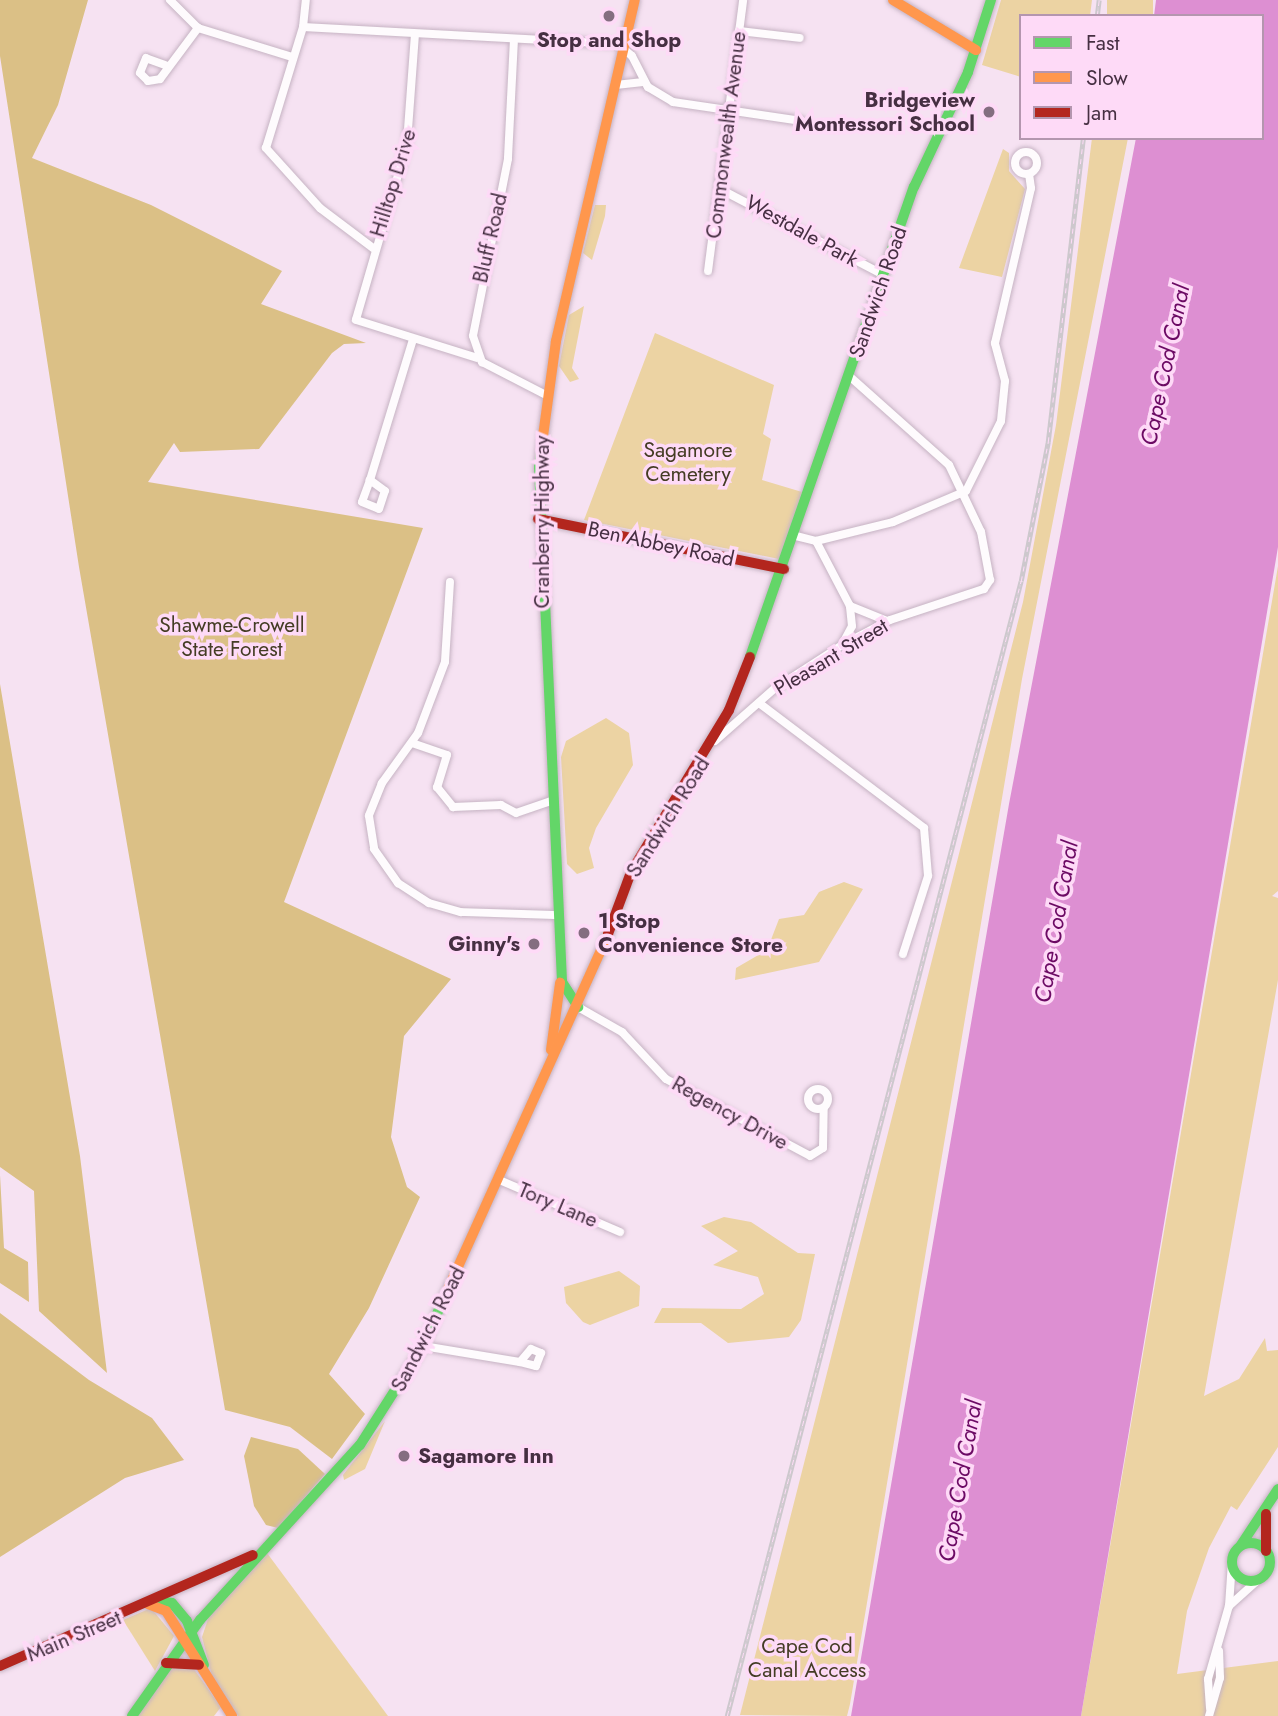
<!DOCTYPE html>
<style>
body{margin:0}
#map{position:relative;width:1278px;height:1716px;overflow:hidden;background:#f6e2f2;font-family:Jost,sans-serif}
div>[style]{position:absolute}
.green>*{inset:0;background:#ecd3a3;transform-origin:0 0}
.forest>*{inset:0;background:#dbc086}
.water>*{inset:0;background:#dd8fd2}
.roads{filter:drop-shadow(0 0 2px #c6b3c3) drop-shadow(0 0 2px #c6b3c3)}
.street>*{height:8px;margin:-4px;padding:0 4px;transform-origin:4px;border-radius:4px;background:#fefbfd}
.street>.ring{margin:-4px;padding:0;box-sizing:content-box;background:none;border:8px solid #fefbfd;border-radius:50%}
.fast>*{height:10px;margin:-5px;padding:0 5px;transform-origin:5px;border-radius:5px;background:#63d668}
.fast>.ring{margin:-5px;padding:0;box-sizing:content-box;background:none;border:10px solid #63d668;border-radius:50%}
.slow>*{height:10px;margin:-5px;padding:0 5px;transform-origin:5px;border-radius:5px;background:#ff974d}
.jam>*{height:10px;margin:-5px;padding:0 5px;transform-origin:5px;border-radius:5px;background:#b3261e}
.rail>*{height:4.5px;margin-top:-2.25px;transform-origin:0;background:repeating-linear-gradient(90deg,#fedaf7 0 5px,#cdc8cd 0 10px);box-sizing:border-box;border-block:2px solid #cdc8cd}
.dots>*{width:19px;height:19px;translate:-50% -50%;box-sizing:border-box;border:4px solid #fedaf7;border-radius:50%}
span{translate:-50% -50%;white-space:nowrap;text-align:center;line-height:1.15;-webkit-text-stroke:7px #fedaf7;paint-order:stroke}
.poi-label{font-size:21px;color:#462f42;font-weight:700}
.right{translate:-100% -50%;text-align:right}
.left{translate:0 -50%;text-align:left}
.street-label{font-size:21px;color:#462f42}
.park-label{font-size:21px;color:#443c24}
.water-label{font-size:23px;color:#6c0a64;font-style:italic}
.legend{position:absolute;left:1019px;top:14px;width:245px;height:126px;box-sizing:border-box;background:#fedaf7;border:2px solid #b496af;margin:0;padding:9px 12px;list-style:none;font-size:21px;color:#462f42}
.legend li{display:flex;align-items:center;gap:14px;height:35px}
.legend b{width:35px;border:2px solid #b496af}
</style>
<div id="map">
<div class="green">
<div style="clip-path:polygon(1001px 0,1092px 0,1090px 16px,1021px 16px,1021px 77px,982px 65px)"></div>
<div style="left:1107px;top:0;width:46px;height:16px"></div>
<div style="clip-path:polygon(1092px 138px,1128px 138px,1022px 679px,850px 1704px,847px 1716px,740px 1715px,1023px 602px,1056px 425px)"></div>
<div style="clip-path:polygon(1003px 149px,1009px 153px,1009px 171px,1025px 189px,1002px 277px,959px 268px)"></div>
<div style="clip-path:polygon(595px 205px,606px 205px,605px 216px,592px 260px,583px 253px)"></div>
<div style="clip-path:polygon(584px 306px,572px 368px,579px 379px,570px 382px,559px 366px,569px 315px)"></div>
<div style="clip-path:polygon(655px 333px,774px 385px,763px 434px,771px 439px,762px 480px,802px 492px,779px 559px,584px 520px)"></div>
<div style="clip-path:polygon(1278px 566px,1278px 891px,1272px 896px,1278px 898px,1278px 980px,1204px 1396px,1239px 1379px,1265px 1338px,1267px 1351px,1278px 1350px,1278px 1447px,1237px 1510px,1231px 1506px,1209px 1548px,1187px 1611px,1177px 1674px,1278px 1661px,1278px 1716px,1081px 1716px)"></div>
<div style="clip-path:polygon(606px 718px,629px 733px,633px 765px,596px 828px,589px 848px,594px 868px,577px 874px,567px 864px,561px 757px,566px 741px)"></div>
<div style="clip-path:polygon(844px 882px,863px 889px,819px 962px,735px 980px,736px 968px,767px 950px,779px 919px,804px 915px,819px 892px)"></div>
<div style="clip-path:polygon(724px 1217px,751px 1222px,798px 1253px,815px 1254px,801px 1320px,789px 1337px,728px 1343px,701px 1323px,654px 1323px,662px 1308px,741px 1309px,764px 1294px,758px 1277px,713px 1265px,738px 1251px,701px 1226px)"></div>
<div style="clip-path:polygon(619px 1271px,640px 1286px,639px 1306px,590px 1325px,583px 1322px,566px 1303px,564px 1287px)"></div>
<div style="clip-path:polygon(385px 1421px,365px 1469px,344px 1480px,343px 1475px)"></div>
<div style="clip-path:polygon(267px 1553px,388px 1716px,238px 1716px,212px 1676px,202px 1637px,209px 1616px)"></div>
<div style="clip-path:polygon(151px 1608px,174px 1636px,155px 1671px,123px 1620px)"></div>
<div style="clip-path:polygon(191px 1665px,221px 1707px,214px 1716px,137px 1716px,170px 1668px)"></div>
</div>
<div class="forest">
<div style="clip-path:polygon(0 0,88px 0,58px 105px,32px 158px,151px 205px,282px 271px,261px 304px,366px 343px,344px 344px,332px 353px,259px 449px,180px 452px,174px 443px,148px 482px,423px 528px,284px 902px,451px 979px,404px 1036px,391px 1137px,407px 1187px,420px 1197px,369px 1308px,329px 1374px,365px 1414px,332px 1459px,290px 1427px,225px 1410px,79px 567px,0 56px)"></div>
<div style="clip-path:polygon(0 684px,80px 1156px,107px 1373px,39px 1311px,34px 1191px,0 1167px)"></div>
<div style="clip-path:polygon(0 1175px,4px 1248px,28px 1262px,29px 1302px,0 1283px)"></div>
<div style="clip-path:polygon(0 1313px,89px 1380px,152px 1418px,184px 1460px,125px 1478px,0 1557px)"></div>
<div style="clip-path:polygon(251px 1437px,298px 1449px,325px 1474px,278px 1528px,266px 1525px,254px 1506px,244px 1456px)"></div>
</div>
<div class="water">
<div style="clip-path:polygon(1156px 0,1278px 0,1278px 547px,1081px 1716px,851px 1716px,1009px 804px,1136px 138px,1262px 138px,1262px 16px,1154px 16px)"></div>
</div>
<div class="roads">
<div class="street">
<div style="left:170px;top:0;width:40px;rotate:45deg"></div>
<div style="left:198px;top:28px;width:98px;rotate:17.1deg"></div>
<div style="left:303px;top:27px;width:27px;rotate:-84deg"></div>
<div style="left:739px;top:31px;width:61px;rotate:6.5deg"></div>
<div style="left:415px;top:34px;width:110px;rotate:94.2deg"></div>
<div style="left:407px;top:144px;width:183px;rotate:106.2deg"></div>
<div style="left:356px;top:320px;width:127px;rotate:17.4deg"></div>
<div style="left:514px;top:39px;width:120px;rotate:92.9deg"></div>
<div style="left:508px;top:159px;width:180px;rotate:101.2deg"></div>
<div style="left:473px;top:336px;width:28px;rotate:71deg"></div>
<div style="left:482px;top:362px;width:72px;rotate:27.3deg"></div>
<div style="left:165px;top:65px;width:20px;rotate:-160deg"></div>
<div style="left:146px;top:58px;width:16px;rotate:112deg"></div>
<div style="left:140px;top:73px;width:11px;rotate:45deg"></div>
<div style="left:148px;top:81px;width:12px;rotate:-9deg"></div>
<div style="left:160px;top:79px;width:64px;rotate:-53.3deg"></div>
<div style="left:615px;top:85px;width:29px;rotate:-6deg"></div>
<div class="ring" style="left:1015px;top:152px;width:14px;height:14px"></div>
<div style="left:720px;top:189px;width:185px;rotate:27.7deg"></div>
<div style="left:373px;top:248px;width:66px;rotate:-143deg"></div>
<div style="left:320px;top:208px;width:81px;rotate:-132deg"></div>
<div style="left:266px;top:148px;width:127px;rotate:-73deg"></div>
<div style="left:303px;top:27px;width:315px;rotate:3.1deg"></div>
<div style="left:618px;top:44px;width:18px;rotate:41deg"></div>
<div style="left:632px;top:56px;width:35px;rotate:63deg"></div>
<div style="left:648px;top:87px;width:29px;rotate:31deg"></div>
<div style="left:673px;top:102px;width:130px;rotate:8.4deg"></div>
<div style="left:708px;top:271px;width:273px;rotate:-82.6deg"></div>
<div style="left:370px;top:480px;width:23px;rotate:110deg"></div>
<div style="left:362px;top:502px;width:18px;rotate:22deg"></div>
<div style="left:379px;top:509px;width:19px;rotate:-72deg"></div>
<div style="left:385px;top:491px;width:19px;rotate:-144deg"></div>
<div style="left:370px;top:480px;width:147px;rotate:-73deg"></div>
<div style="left:796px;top:536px;width:21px;rotate:14deg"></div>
<div style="left:816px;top:541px;width:79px;rotate:-13.9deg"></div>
<div style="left:893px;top:522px;width:79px;rotate:-23deg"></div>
<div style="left:966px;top:491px;width:78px;rotate:-63.4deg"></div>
<div style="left:1001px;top:421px;width:40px;rotate:-84.3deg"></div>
<div style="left:1005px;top:381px;width:39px;rotate:-105deg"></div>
<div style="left:995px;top:343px;width:159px;rotate:-76.9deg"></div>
<div style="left:1031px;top:188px;width:14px;rotate:-98deg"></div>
<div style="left:816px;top:541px;width:73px;rotate:62.4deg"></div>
<div style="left:850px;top:606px;width:38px;rotate:22deg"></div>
<div style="left:450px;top:582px;width:80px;rotate:93.6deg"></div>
<div style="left:445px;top:662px;width:76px;rotate:110.8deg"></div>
<div style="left:418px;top:733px;width:62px;rotate:125.8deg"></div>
<div style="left:382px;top:783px;width:35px;rotate:112deg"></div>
<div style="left:369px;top:816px;width:33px;rotate:81deg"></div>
<div style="left:374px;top:849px;width:42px;rotate:54.8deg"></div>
<div style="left:398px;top:883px;width:37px;rotate:33deg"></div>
<div style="left:429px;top:903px;width:33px;rotate:16deg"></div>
<div style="left:461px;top:912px;width:97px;rotate:1.8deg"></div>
<div style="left:842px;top:645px;width:21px;rotate:-62deg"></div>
<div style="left:852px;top:626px;width:20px;rotate:-96deg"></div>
<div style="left:759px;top:703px;width:207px;rotate:37.1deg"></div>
<div style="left:924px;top:828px;width:48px;rotate:85.2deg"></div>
<div style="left:928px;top:876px;width:82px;rotate:107.8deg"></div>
<div style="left:715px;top:741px;width:79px;rotate:-41.4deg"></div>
<div style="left:774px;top:689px;width:81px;rotate:-32.9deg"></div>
<div style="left:842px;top:645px;width:54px;rotate:-27.5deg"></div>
<div style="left:890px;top:620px;width:99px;rotate:-18.3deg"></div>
<div style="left:984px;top:589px;width:11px;rotate:-56deg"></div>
<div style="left:990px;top:580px;width:49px;rotate:-100.6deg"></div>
<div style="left:981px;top:532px;width:74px;rotate:-115.5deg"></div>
<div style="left:949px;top:465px;width:134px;rotate:-138.3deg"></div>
<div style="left:412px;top:743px;width:37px;rotate:19deg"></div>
<div style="left:447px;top:755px;width:34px;rotate:107deg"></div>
<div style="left:437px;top:787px;width:26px;rotate:51deg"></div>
<div style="left:453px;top:807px;width:48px;rotate:-2.4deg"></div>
<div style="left:501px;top:805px;width:17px;rotate:28deg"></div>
<div style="left:516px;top:813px;width:37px;rotate:-19deg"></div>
<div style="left:578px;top:1007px;width:51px;rotate:29.6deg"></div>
<div style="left:622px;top:1032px;width:64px;rotate:46.9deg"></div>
<div style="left:666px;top:1079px;width:163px;rotate:28.1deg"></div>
<div style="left:810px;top:1156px;width:15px;rotate:-32deg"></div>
<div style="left:823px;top:1148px;width:39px;rotate:-89deg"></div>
<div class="ring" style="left:808px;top:1089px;width:12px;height:12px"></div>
<div style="left:497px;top:1179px;width:134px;rotate:23.3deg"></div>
<div style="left:423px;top:1346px;width:98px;rotate:9.4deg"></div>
<div style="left:520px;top:1362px;width:17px;rotate:-50deg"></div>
<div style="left:531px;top:1349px;width:11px;rotate:22deg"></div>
<div style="left:541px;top:1353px;width:14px;rotate:111deg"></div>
<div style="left:536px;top:1366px;width:16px;rotate:-166deg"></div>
<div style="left:1229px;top:1606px;width:40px;rotate:-42deg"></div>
<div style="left:1210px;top:1708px;width:29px;rotate:-94deg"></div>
<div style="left:1208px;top:1679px;width:76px;rotate:-74deg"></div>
<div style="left:1229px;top:1606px;width:44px;rotate:-86.1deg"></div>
<div style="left:1209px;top:1716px;width:40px;rotate:-74deg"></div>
<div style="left:1220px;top:1678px;width:27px;rotate:-92deg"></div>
</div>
<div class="fast">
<div style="left:543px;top:436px;width:31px;rotate:97deg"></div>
<div style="left:539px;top:467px;width:516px;rotate:87.44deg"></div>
<div style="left:562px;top:982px;width:30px;rotate:57deg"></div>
<div style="left:750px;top:657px;width:498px;rotate:-70.8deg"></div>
<div style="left:914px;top:187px;width:127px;rotate:-64.8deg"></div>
<div style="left:968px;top:72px;width:76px;rotate:-72.3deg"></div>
<div class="ring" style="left:1232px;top:1543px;width:28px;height:28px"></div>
<div style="left:1241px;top:1545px;width:67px;rotate:-56.5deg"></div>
<div style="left:158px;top:1601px;width:14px;rotate:8deg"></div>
<div style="left:172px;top:1603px;width:23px;rotate:50deg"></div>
<div style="left:187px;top:1621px;width:47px;rotate:68.9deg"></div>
<div style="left:132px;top:1716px;width:118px;rotate:-54.7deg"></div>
<div style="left:200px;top:1620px;width:237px;rotate:-47.6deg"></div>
<div style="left:360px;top:1445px;width:117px;rotate:-57.5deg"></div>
<div style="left:423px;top:1346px;width:50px;rotate:-66.5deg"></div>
</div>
<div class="slow">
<div style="left:893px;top:0;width:97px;rotate:31.1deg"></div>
<div style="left:543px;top:436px;width:96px;rotate:-82.2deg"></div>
<div style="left:556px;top:341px;width:350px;rotate:-77deg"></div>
<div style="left:551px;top:1050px;width:68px;rotate:-82.3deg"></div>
<div style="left:443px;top:1300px;width:401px;rotate:-65.7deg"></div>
<div style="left:148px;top:1604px;width:19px;rotate:21deg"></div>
<div style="left:166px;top:1611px;width:124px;rotate:57.8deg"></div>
</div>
<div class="jam">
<div style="left:538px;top:519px;width:251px;rotate:11.5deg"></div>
<div style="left:608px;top:934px;width:66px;rotate:-69.6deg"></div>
<div style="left:631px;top:872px;width:189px;rotate:-58.8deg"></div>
<div style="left:729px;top:710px;width:57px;rotate:-68.4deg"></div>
<div style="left:1266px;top:1514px;width:37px;rotate:90deg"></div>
<div style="left:166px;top:1663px;width:33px;rotate:3deg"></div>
<div style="left:0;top:1666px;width:276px;rotate:-23.7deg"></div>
</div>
</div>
<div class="rail">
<div style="left:1097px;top:16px;width:16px;rotate:-83deg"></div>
<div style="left:727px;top:1716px;width:1172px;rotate:-75.48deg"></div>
<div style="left:1021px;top:581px;width:142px;rotate:-79deg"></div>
<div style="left:1048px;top:442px;width:306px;rotate:-83.4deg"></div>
</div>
<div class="dots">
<div style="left:609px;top:16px;background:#846e80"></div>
<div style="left:989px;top:112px;background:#846e80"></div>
<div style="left:584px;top:933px;background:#846e80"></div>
<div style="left:534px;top:944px;background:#846e80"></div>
<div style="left:404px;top:1456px;background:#846e80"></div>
</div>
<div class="poi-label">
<span style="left:609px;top:40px">Stop and Shop</span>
<span class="right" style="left:975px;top:112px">Bridgeview<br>Montessori School</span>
<span class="left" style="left:598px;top:933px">1 Stop<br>Convenience Store</span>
<span class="right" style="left:520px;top:944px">Ginny's</span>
<span class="left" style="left:418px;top:1456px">Sagamore Inn</span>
</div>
<div class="street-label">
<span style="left:726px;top:135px;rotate:-83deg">Commonwealth Avenue</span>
<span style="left:393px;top:183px;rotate:-73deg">Hilltop Drive</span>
<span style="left:802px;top:231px;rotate:29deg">Westdale Park</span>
<span style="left:490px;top:238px;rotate:-77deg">Bluff Road</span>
<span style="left:878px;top:292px;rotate:-71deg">Sandwich Road</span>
<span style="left:542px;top:522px;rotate:-90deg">Cranberry Highway</span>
<span style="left:661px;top:544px;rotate:12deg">Ben Abbey Road</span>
<span style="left:831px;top:657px;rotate:-31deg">Pleasant Street</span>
<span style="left:668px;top:817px;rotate:-58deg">Sandwich Road</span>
<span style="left:730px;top:1113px;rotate:29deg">Regency Drive</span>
<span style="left:558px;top:1205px;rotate:23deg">Tory Lane</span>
<span style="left:428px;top:1329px;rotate:-63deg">Sandwich Road</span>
<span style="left:74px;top:1636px;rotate:-23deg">Main Street</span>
</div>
<div class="park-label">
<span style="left:688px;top:462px">Sagamore<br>Cemetery</span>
<span style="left:232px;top:637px">Shawme-Crowell<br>State Forest</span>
<span style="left:807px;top:1658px">Cape Cod<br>Canal Access</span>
</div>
<div class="water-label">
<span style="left:1165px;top:365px;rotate:-78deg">Cape Cod Canal</span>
<span style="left:1056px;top:922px;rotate:-80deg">Cape Cod Canal</span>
<span style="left:960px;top:1481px;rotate:-80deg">Cape Cod Canal</span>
</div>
<ul class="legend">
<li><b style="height:9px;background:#63d668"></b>Fast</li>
<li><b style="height:9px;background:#ff974d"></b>Slow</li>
<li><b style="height:9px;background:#b3261e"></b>Jam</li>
</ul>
</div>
